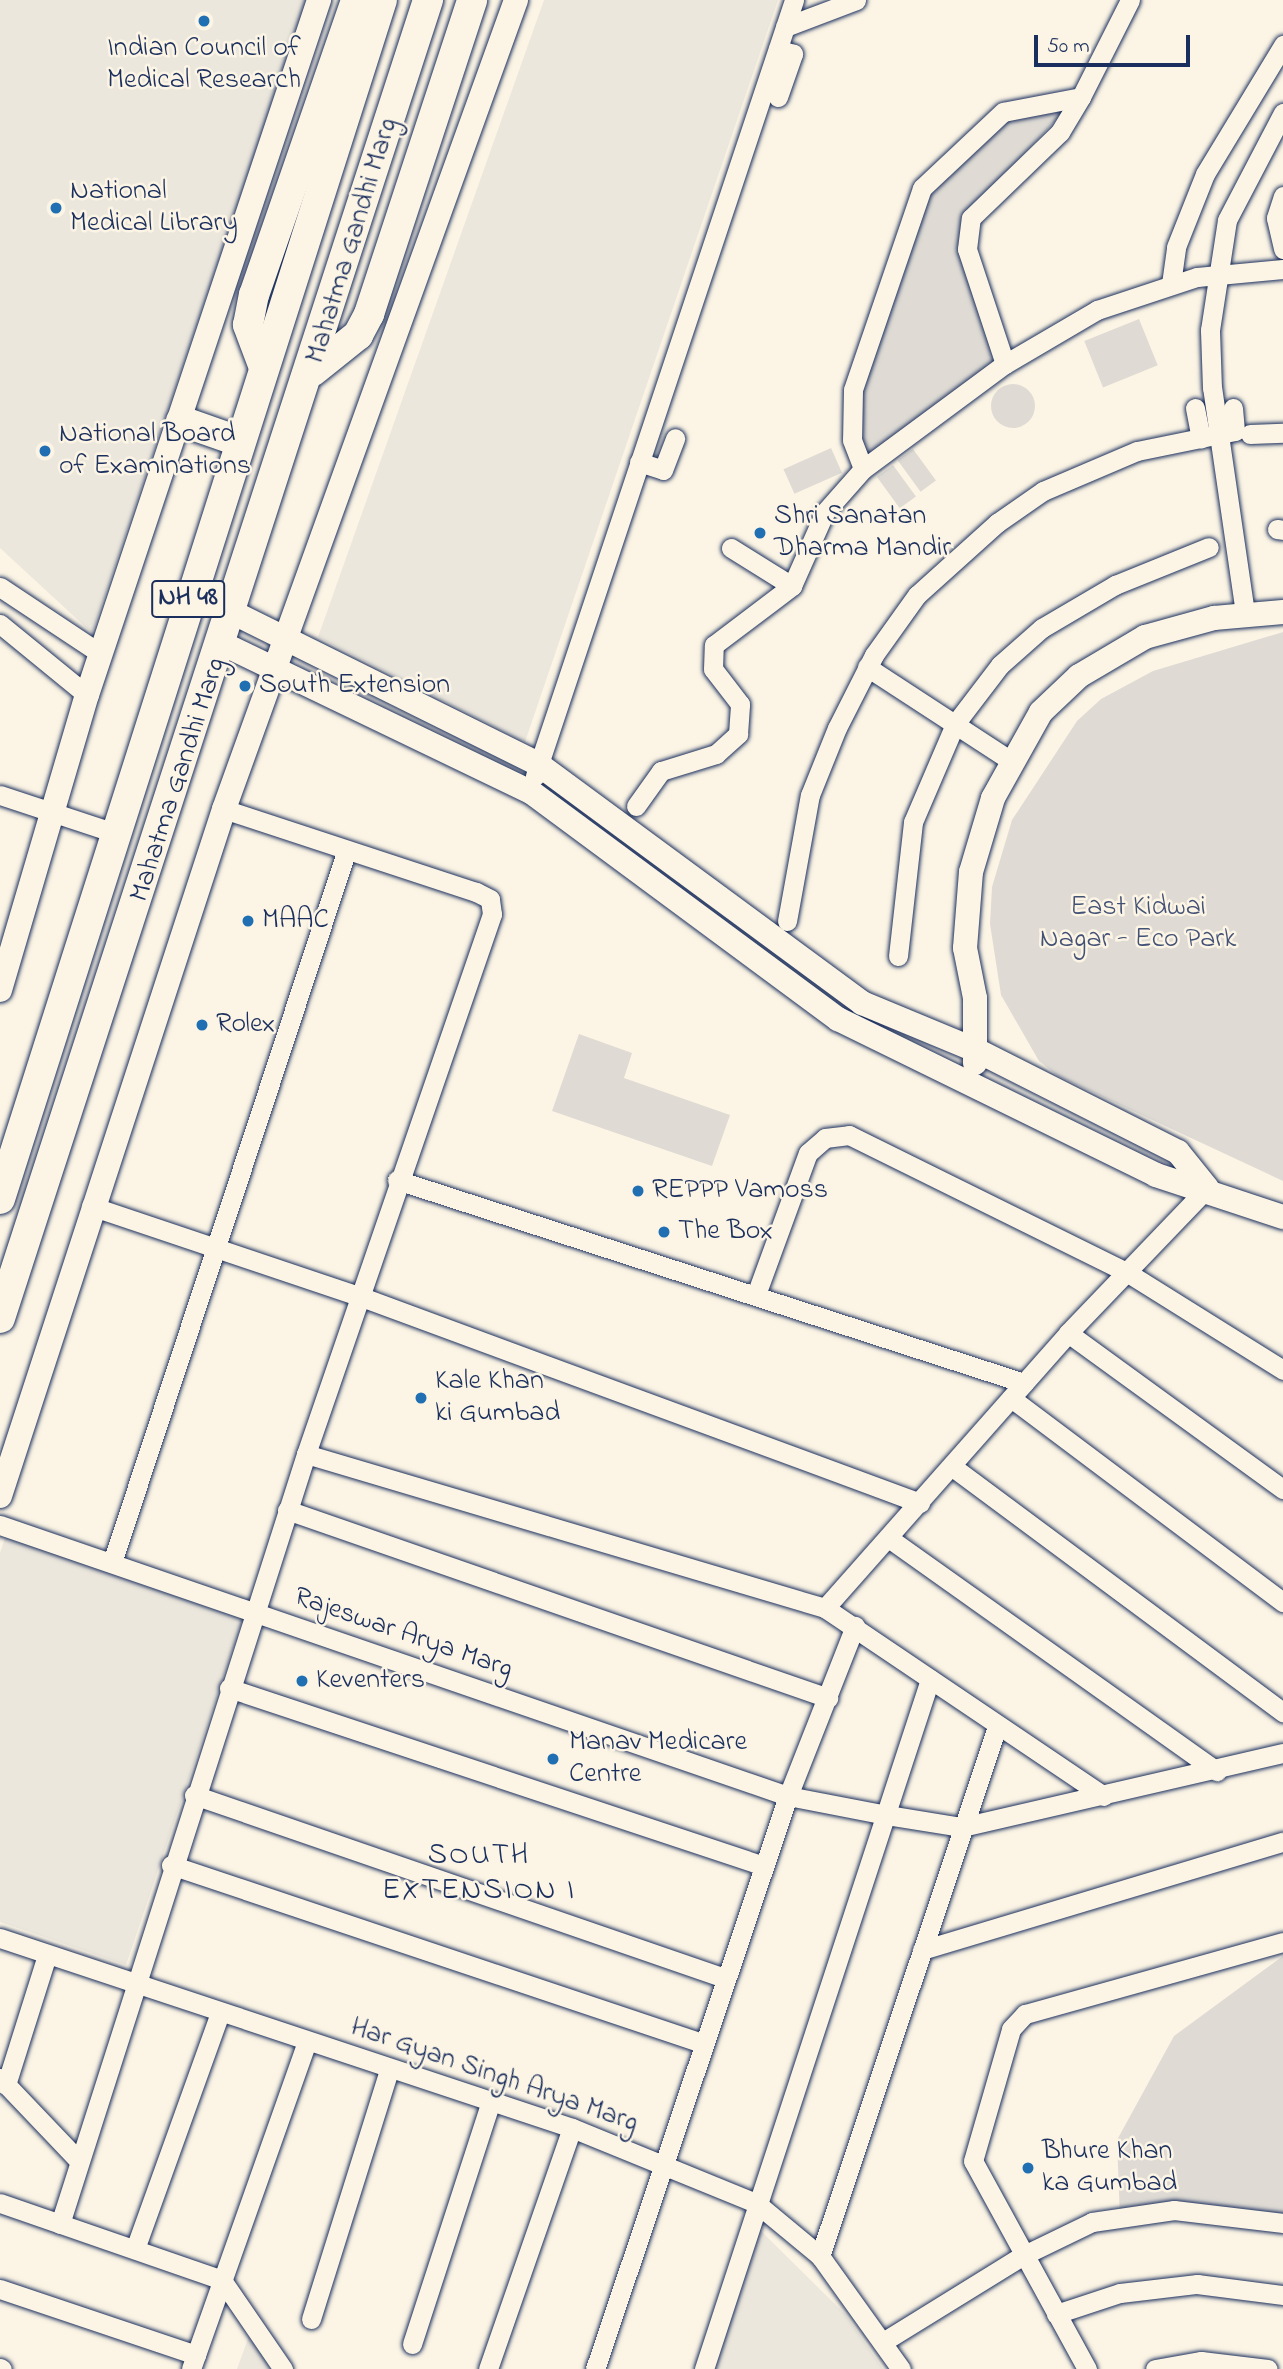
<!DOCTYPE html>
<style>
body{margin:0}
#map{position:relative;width:1283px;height:2369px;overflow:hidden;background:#fcf5e5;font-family:"Indie Flower",sans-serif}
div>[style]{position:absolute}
.built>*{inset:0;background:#ece7dc}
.green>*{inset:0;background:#dfdbd4;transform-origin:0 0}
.round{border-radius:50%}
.roads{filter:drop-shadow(0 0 2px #1b2f5e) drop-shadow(0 0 2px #1b2f5e)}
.minor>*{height:19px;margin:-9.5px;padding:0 9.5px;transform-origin:9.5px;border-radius:9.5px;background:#fcf5e5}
.tertiary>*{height:24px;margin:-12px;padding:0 12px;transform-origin:12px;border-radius:12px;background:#fcf5e5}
.primary>*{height:30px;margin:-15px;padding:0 15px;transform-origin:15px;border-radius:15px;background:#fcf5e5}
.dots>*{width:19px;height:19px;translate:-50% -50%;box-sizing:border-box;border:4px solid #fcf5e5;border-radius:50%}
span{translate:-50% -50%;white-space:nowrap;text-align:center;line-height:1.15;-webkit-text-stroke:5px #fcf5e5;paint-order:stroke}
.shield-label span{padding:2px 5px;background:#fcf5e5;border:2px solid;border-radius:5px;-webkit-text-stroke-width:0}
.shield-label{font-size:26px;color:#1b2f5e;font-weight:700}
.poi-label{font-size:28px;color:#1b2f5e}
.left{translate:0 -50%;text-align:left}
.street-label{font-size:28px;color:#1b2f5e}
.park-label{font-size:28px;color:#425176}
.neighbourhood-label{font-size:30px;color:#1b2f5e;letter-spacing:2px}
.scale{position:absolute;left:1034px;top:35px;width:156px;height:32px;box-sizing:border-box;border:4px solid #1b2f5e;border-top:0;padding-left:9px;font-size:21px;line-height:24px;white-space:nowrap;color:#1b2f5e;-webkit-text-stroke:5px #fcf5e5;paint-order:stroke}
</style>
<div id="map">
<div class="built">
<div style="clip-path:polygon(0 0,307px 0,92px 633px,0 548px)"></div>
<div style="clip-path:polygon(544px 0,778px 0,525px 742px,318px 637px)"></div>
<div style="clip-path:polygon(7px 1532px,244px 1615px,126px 1965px,0 1922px,0 1553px)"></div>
<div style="clip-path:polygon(760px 2230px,845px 2314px,883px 2369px,715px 2369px)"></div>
<div style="clip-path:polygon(249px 2336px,271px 2369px,237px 2369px)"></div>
</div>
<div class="green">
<div style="clip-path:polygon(1070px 105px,964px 218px,960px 254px,995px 363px,863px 458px,861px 389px,930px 189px,1014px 115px)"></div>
<div style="left:1139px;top:319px;width:50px;height:59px;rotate:68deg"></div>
<div class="round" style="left:991px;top:384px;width:44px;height:44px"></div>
<div style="left:831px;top:448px;width:27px;height:52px;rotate:66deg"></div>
<div style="left:913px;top:449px;width:39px;height:19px;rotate:54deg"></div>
<div style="left:893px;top:465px;width:39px;height:20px;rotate:54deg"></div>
<div style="clip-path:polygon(1283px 632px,1283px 1181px,1058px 1076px,1039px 1061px,1001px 995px,990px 924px,992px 887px,1012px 820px,1077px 721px,1101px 699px,1153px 671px)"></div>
<div style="clip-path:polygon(579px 1034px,632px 1053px,624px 1078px,730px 1115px,712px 1166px,552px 1111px)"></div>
<div style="clip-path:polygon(1283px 1956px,1283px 2215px,1120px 2219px,1117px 2140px,1174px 2036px)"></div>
</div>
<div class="roads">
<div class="minor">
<div style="left:1130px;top:0;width:109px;rotate:116.8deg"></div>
<div style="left:1081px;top:97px;width:79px;rotate:169.1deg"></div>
<div style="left:1003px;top:112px;width:111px;rotate:136.8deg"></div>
<div style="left:922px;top:188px;width:213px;rotate:108.9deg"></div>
<div style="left:853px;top:390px;width:50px;rotate:91.1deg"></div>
<div style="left:852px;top:440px;width:31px;rotate:69deg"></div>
<div style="left:863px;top:469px;width:177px;rotate:-36.5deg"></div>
<div style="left:1005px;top:364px;width:107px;rotate:-30.4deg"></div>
<div style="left:1097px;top:310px;width:105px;rotate:-18.3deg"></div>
<div style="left:1197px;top:277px;width:86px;rotate:-5.3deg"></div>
<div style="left:785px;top:27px;width:76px;rotate:-20.8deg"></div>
<div style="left:778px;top:97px;width:46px;rotate:-70.8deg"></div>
<div style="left:793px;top:54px;width:16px;rotate:-162deg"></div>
<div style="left:1283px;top:196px;width:23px;rotate:108deg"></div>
<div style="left:1276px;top:218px;width:32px;rotate:77deg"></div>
<div style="left:1171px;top:284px;width:37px;rotate:-82deg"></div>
<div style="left:1176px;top:247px;width:79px;rotate:-68.3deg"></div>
<div style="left:1205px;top:174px;width:151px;rotate:-58.8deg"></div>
<div style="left:1005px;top:364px;width:121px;rotate:-108.3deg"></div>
<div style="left:967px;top:249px;width:31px;rotate:-83deg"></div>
<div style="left:971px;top:218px;width:124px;rotate:-44deg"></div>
<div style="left:1060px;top:132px;width:41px;rotate:-59deg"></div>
<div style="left:1195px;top:408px;width:31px;rotate:79deg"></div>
<div style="left:1250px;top:434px;width:33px;rotate:-2deg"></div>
<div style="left:639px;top:462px;width:25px;rotate:18deg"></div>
<div style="left:663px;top:470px;width:34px;rotate:-69deg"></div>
<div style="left:1277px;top:529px;width:6px;rotate:9deg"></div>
<div style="left:731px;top:548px;width:72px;rotate:31.9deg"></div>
<div style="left:0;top:587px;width:121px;rotate:33.6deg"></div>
<div style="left:1245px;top:613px;width:227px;rotate:-98.3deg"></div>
<div style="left:1212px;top:388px;width:58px;rotate:-92deg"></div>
<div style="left:1210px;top:330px;width:111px;rotate:-81.2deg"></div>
<div style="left:1227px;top:220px;width:121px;rotate:-62.4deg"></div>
<div style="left:0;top:624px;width:112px;rotate:39.2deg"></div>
<div style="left:867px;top:667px;width:172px;rotate:33.1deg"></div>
<div style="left:535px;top:776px;width:818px;rotate:-71.54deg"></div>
<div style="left:0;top:795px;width:118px;rotate:18.3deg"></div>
<div style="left:636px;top:806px;width:43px;rotate:-54.5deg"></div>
<div style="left:661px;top:771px;width:58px;rotate:-17.2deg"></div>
<div style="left:716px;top:754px;width:30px;rotate:-42deg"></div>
<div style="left:738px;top:734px;width:30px;rotate:-86deg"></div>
<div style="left:740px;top:704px;width:44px;rotate:-127.6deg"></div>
<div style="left:713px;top:669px;width:24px;rotate:-88deg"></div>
<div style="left:714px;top:645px;width:98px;rotate:-37.1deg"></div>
<div style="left:792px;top:586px;width:81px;rotate:-66deg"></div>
<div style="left:825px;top:512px;width:57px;rotate:-48.5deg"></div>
<div style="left:787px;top:921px;width:128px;rotate:-79.7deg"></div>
<div style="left:810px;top:795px;width:72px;rotate:-68.1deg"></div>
<div style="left:837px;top:728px;width:82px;rotate:-63.1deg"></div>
<div style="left:874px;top:655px;width:74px;rotate:-54.4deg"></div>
<div style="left:917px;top:595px;width:108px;rotate:-42deg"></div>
<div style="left:997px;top:523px;width:56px;rotate:-34.8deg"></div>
<div style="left:1043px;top:491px;width:102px;rotate:-23.1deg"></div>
<div style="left:1137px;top:451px;width:100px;rotate:-11.5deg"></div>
<div style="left:1235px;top:431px;width:23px;rotate:-95deg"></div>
<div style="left:898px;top:956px;width:135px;rotate:-83.6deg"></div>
<div style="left:913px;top:822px;width:107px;rotate:-66.8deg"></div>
<div style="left:955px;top:724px;width:74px;rotate:-52.7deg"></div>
<div style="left:1000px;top:665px;width:56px;rotate:-41.4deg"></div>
<div style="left:1042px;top:628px;width:85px;rotate:-30.5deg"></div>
<div style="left:1115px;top:585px;width:101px;rotate:-22deg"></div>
<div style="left:397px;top:1180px;width:659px;rotate:17.94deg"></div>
<div style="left:91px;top:1206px;width:283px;rotate:18.6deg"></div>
<div style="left:359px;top:1296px;width:598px;rotate:20.25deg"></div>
<div style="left:757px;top:1292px;width:148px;rotate:-69.9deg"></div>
<div style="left:808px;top:1153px;width:23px;rotate:-41deg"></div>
<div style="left:825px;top:1138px;width:24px;rotate:-7deg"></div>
<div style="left:849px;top:1135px;width:311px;rotate:26.3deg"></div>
<div style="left:1128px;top:1273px;width:183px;rotate:32deg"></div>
<div style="left:1068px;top:1333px;width:266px;rotate:36deg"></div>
<div style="left:1011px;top:1398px;width:340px;rotate:36.9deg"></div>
<div style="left:306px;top:1454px;width:541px;rotate:16.53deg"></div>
<div style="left:825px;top:1608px;width:336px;rotate:34deg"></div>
<div style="left:954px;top:1468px;width:410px;rotate:36.6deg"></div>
<div style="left:287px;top:1510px;width:573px;rotate:19.16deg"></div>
<div style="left:0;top:1525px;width:833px;rotate:18.98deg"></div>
<div style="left:788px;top:1796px;width:101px;rotate:10.9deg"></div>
<div style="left:887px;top:1815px;width:76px;rotate:9.1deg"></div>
<div style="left:962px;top:1827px;width:329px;rotate:-13deg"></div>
<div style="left:890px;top:1539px;width:401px;rotate:35.4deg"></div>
<div style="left:112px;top:1563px;width:749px;rotate:-71.78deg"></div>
<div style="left:825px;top:1608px;width:367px;rotate:-48.5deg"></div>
<div style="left:1068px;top:1333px;width:201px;rotate:-46.2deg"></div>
<div style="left:229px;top:1688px;width:564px;rotate:18.4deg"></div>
<div style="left:194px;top:1795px;width:562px;rotate:19.02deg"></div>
<div style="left:171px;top:1865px;width:560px;rotate:18.53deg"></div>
<div style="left:0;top:1938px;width:603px;rotate:18.37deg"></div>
<div style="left:572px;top:2128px;width:199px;rotate:22.2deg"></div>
<div style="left:756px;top:2203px;width:83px;rotate:39.6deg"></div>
<div style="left:820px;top:2256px;width:139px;rotate:54.4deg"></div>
<div style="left:922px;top:1950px;width:377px;rotate:-16.7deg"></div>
<div style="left:0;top:2078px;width:115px;rotate:46.4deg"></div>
<div style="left:6px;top:2085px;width:136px;rotate:-72.5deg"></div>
<div style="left:0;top:2203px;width:235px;rotate:19.1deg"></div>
<div style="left:222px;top:2280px;width:108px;rotate:55.6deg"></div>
<div style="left:60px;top:2224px;width:808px;rotate:-72.28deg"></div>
<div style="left:306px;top:1454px;width:571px;rotate:-70.99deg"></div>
<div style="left:492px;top:914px;width:15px;rotate:-98deg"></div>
<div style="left:490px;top:899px;width:16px;rotate:-153deg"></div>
<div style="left:476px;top:892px;width:265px;rotate:-161.8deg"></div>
<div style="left:135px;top:2249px;width:251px;rotate:-70.2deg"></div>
<div style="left:820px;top:2256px;width:558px;rotate:-71.5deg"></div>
<div style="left:0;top:2289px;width:207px;rotate:18.6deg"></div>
<div style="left:1056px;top:2314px;width:67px;rotate:-18.2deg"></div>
<div style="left:1120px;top:2293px;width:78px;rotate:-6.7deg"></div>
<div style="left:1197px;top:2284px;width:87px;rotate:7.3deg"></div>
<div style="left:311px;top:2319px;width:261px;rotate:-72.6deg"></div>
<div style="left:886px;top:2340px;width:160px;rotate:-31.7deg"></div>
<div style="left:1022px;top:2256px;width:78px;rotate:-25.9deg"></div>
<div style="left:1092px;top:2222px;width:83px;rotate:-8.3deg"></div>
<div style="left:1174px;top:2210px;width:110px;rotate:6.8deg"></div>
<div style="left:412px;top:2344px;width:252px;rotate:-72deg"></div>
<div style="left:0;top:2368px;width:2px;rotate:27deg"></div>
<div style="left:191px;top:2369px;width:347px;rotate:-70.5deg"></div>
<div style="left:488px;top:2369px;width:255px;rotate:-70.8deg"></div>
<div style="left:595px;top:2369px;width:605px;rotate:-71.39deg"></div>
<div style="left:788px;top:1796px;width:183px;rotate:-68.5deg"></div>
<div style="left:704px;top:2369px;width:726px;rotate:-71.86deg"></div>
<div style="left:1087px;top:2369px;width:237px;rotate:-118.7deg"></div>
<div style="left:973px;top:2161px;width:137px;rotate:-73.9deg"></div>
<div style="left:1011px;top:2029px;width:21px;rotate:-47deg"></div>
<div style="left:1025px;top:2014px;width:268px;rotate:-15.6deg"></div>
<div style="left:1155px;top:2369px;width:47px;rotate:-9.9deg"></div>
<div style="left:1201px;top:2361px;width:67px;rotate:6.8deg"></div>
</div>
<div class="tertiary">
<div style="left:234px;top:613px;width:339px;rotate:26.4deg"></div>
<div style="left:538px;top:764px;width:403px;rotate:36.4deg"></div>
<div style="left:862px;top:1003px;width:126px;rotate:22.5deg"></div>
<div style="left:978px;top:1051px;width:224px;rotate:26.8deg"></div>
<div style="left:1178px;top:1152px;width:46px;rotate:51.1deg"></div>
<div style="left:223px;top:644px;width:342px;rotate:25.7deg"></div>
<div style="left:531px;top:792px;width:382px;rotate:36.5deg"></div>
<div style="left:838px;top:1019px;width:354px;rotate:26.1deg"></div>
<div style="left:1156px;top:1175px;width:134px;rotate:18.3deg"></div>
<div style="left:0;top:990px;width:308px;rotate:-73.6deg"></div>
<div style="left:87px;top:695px;width:733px;rotate:-71.54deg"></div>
<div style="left:975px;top:1063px;width:65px;rotate:-90deg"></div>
<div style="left:975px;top:998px;width:51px;rotate:-101.3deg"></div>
<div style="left:965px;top:948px;width:76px;rotate:-85.5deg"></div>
<div style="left:971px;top:872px;width:77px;rotate:-73.4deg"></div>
<div style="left:993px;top:798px;width:98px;rotate:-60.8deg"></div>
<div style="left:1041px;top:712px;width:52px;rotate:-43.5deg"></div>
<div style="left:1079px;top:676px;width:77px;rotate:-30.6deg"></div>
<div style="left:1145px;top:637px;width:72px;rotate:-15.4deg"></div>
<div style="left:1214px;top:618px;width:69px;rotate:-5deg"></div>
<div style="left:0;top:1496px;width:723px;rotate:-71.94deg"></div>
<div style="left:224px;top:809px;width:860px;rotate:-70.15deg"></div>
</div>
<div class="primary">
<div style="left:263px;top:365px;width:43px;rotate:-110.6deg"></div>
<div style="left:248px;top:325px;width:31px;rotate:-79deg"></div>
<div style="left:254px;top:295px;width:312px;rotate:-70.9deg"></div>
<div style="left:313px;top:371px;width:58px;rotate:-38.7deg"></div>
<div style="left:358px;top:335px;width:24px;rotate:-62deg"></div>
<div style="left:369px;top:314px;width:330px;rotate:-71.8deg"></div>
<div style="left:181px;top:421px;width:60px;rotate:19.3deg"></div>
<div style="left:0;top:1199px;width:1258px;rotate:-72.33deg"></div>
<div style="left:0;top:1318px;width:1386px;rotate:-72.01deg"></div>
</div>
</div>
<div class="dots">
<div style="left:204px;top:21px;background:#1f6fb2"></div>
<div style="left:56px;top:208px;background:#1f6fb2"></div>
<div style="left:45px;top:451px;background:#1f6fb2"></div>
<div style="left:760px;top:533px;background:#1f6fb2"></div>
<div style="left:245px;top:686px;background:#1f6fb2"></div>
<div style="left:248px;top:921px;background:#1f6fb2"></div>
<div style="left:202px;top:1025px;background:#1f6fb2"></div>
<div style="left:638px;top:1191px;background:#1f6fb2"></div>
<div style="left:664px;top:1232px;background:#1f6fb2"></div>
<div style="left:421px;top:1398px;background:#1f6fb2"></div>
<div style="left:302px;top:1681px;background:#1f6fb2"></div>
<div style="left:553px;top:1759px;background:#1f6fb2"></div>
<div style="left:1028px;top:2168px;background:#1f6fb2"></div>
</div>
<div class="shield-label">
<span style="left:188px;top:599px">NH 48</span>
</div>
<div class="poi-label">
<span style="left:204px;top:65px">Indian Council of<br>Medical Research</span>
<span class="left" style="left:70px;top:208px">National<br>Medical Library</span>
<span class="left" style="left:59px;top:451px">National Board<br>of Examinations</span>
<span class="left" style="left:774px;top:533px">Shri Sanatan<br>Dharma Mandir</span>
<span class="left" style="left:259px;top:686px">South Extension</span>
<span class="left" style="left:262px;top:921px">MAAC</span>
<span class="left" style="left:216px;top:1025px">Rolex</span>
<span class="left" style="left:652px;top:1191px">REPPP Vamoss</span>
<span class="left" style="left:678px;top:1232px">The Box</span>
<span class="left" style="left:435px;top:1398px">Kale Khan<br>ki Gumbad</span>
<span class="left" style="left:316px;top:1681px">Keventers</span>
<span class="left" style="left:569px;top:1759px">Manav Medicare<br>Centre</span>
<span class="left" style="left:1042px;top:2168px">Bhure Khan<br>ka Gumbad</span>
</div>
<div class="street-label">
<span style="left:353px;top:241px;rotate:-73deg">Mahatma Gandhi Marg</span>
<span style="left:179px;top:780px;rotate:-72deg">Mahatma Gandhi Marg</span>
<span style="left:403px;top:1634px;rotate:19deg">Rajeswar Arya Marg</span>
<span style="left:494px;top:2076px;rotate:19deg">Har Gyan Singh Arya Marg</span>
</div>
<div class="park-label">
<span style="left:1138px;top:924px">East Kidwai<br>Nagar - Eco Park</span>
</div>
<div class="neighbourhood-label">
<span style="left:479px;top:1873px">SOUTH<br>EXTENSION I</span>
</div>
<div class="scale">50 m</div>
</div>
